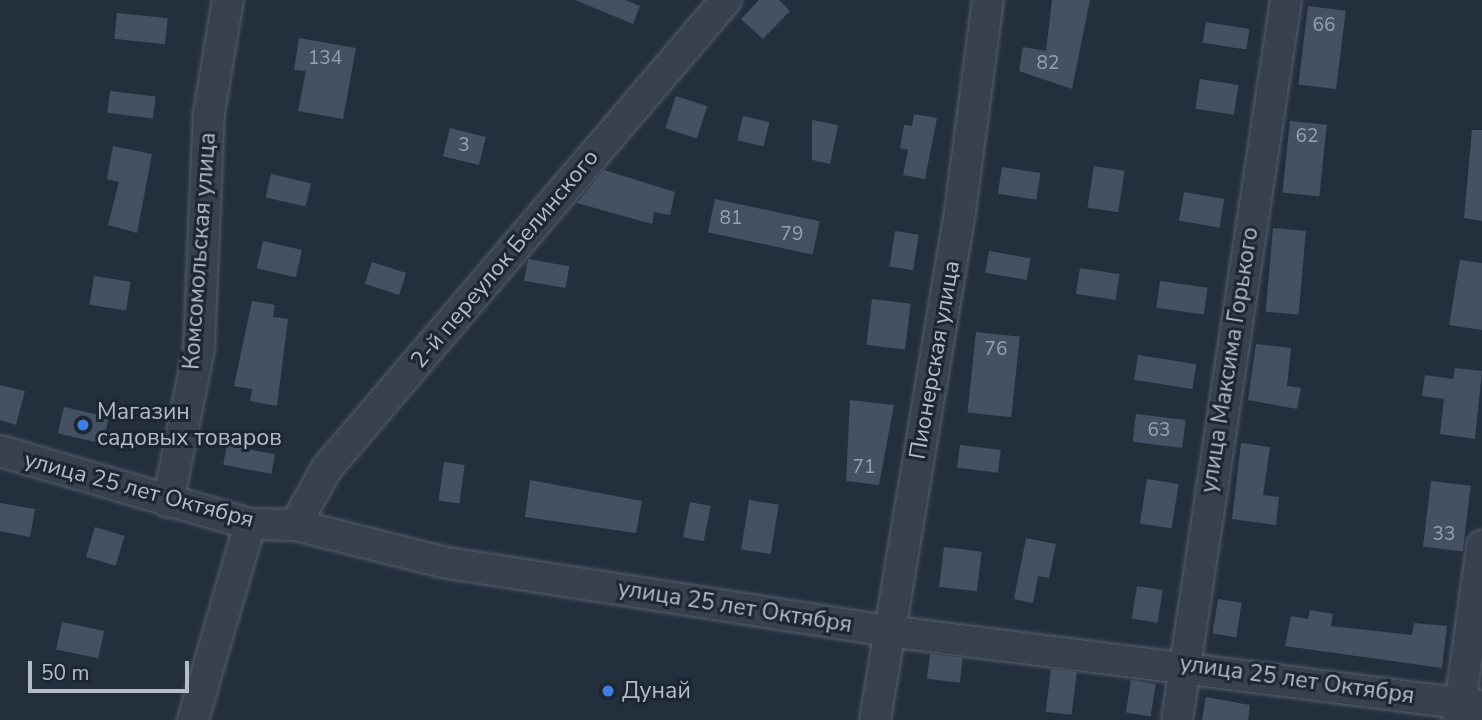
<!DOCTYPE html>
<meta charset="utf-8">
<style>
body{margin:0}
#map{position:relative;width:1482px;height:720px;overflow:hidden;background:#242f3e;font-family:"Nunito Sans",sans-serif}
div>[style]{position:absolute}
.building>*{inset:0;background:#455162;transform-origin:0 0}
.roads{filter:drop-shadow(0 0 2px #565f6c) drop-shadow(0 0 2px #565f6c)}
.minor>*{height:30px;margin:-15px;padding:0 15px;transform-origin:15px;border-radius:15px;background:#38414e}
.dots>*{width:19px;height:19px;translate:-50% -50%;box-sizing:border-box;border:4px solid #1d2633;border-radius:50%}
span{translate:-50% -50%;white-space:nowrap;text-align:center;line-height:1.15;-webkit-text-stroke:6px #1d2633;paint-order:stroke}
.number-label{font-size:19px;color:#98a1af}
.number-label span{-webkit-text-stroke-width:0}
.street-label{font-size:23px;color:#b4bcc9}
.poi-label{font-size:23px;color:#b4bcc9}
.left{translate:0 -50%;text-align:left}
.scale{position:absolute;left:28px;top:661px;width:161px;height:32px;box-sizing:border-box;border:4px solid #b4bcc9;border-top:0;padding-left:9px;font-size:21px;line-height:24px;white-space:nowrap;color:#b4bcc9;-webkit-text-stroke:5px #1d2633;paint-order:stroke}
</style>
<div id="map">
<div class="building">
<div style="clip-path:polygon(575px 0,625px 0,640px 6px,633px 24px)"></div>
<div style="clip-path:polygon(759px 0,779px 0,790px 11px,763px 39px,741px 19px)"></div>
<div style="clip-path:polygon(1052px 0,1090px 0,1072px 89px,1019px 71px,1023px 47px,1046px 51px)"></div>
<div style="left:1308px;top:6px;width:38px;height:79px;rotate:7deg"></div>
<div style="left:117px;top:13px;width:51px;height:26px;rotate:6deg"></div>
<div style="left:1206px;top:22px;width:44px;height:21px;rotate:9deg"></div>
<div style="clip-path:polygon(299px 38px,356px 48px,343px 119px,298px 111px,306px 71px,294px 70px)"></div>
<div style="left:1200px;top:79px;width:39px;height:30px;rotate:9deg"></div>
<div style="left:110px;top:91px;width:46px;height:22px;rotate:7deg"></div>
<div style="left:676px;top:96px;width:33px;height:34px;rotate:18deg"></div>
<div style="clip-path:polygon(914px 114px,937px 118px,925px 179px,903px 175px,908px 150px,900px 148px,904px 125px,912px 126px)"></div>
<div style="left:743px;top:116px;width:27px;height:25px;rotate:13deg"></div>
<div style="clip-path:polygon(812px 120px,838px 125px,830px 164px,812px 160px)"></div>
<div style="left:1290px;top:121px;width:37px;height:72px;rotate:6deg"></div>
<div style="left:450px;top:128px;width:37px;height:29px;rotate:14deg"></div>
<div style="clip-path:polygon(1472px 130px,1482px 130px,1482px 221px,1464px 218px)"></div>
<div style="clip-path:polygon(113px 146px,152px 154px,137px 233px,108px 225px,119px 182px,107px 179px)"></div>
<div style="left:1094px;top:166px;width:31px;height:42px;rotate:9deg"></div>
<div style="left:1002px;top:167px;width:39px;height:27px;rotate:9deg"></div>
<div style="clip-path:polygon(604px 170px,675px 192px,670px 215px,654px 212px,652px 224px,577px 203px)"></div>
<div style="left:271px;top:174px;width:41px;height:24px;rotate:13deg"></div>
<div style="left:1184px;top:192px;width:41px;height:29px;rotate:10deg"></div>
<div style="left:715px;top:199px;width:107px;height:34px;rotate:12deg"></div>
<div style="left:1273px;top:228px;width:33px;height:84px;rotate:5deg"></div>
<div style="left:895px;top:231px;width:24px;height:36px;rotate:9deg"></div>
<div style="left:263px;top:241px;width:40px;height:28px;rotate:13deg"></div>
<div style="left:989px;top:251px;width:42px;height:22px;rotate:10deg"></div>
<div style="left:528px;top:259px;width:42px;height:22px;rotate:10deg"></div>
<div style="clip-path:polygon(1460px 260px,1482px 263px,1482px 330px,1449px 325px)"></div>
<div style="left:372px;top:262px;width:36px;height:23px;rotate:18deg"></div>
<div style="left:1080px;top:268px;width:40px;height:26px;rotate:9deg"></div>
<div style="left:94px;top:276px;width:37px;height:29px;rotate:9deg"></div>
<div style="left:1160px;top:281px;width:48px;height:27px;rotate:8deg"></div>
<div style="left:872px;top:299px;width:39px;height:46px;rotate:7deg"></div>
<div style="clip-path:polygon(252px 301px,275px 305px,273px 317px,288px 319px,277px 406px,250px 401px,252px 389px,234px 386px)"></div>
<div style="left:976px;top:332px;width:44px;height:81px;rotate:6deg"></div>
<div style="clip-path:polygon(1256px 344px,1291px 348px,1287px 386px,1301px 388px,1297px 409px,1248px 400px)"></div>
<div style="left:1138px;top:355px;width:59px;height:25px;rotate:9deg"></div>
<div style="clip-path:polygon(1455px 368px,1482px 371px,1475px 439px,1440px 434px,1444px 399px,1422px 396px,1425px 375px,1453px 379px)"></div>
<div style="clip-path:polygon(0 385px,25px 391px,16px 425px,0 420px)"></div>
<div style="clip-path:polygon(850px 400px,894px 405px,879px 485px,846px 481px)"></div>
<div style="left:64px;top:407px;width:46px;height:27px;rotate:13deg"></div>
<div style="left:1136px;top:414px;width:50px;height:28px;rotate:7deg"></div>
<div style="clip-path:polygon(1241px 443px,1270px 447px,1263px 495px,1279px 497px,1276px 525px,1232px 519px)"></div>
<div style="left:227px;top:445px;width:49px;height:20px;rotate:11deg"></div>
<div style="left:960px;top:445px;width:41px;height:23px;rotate:7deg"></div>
<div style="left:444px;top:462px;width:21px;height:39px;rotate:8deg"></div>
<div style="left:1147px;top:479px;width:32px;height:45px;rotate:9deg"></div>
<div style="clip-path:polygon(530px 480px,642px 501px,636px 533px,525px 517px)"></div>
<div style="left:1431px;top:481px;width:40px;height:66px;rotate:7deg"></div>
<div style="left:749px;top:500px;width:30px;height:50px;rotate:9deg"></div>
<div style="left:690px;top:502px;width:21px;height:36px;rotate:11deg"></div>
<div style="clip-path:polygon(0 503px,35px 509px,30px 537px,0 531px)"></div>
<div style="left:95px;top:527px;width:31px;height:31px;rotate:17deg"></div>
<div style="clip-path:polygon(1026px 538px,1056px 544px,1049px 578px,1038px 576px,1033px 603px,1014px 599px)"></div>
<div style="left:944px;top:547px;width:38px;height:40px;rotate:7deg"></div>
<div style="left:1137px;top:586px;width:26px;height:33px;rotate:9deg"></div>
<div style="left:1218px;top:599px;width:24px;height:35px;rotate:9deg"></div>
<div style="clip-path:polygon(1310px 610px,1333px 614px,1331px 626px,1412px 635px,1414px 623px,1447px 626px,1442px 668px,1285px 646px,1291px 616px,1308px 619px)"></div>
<div style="left:62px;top:622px;width:43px;height:28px;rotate:12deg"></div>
<div style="left:930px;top:654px;width:33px;height:25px;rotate:7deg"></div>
<div style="left:1051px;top:669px;width:26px;height:43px;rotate:7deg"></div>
<div style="left:1131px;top:680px;width:25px;height:33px;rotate:9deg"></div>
<div style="clip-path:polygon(1206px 697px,1250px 705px,1248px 720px,1202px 720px)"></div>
</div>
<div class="roads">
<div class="minor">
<div style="left:0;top:451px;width:260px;rotate:16.3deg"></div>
<div style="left:250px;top:524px;width:45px;rotate:1.3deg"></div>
<div style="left:295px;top:525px;width:152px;rotate:14.1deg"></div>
<div style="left:442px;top:562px;width:451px;rotate:8.8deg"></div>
<div style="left:888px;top:631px;width:599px;rotate:7.2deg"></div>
<div style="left:168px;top:502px;width:157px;rotate:-78.6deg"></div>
<div style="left:199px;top:348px;width:235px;rotate:-87.6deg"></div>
<div style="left:209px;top:113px;width:115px;rotate:-80.5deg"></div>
<div style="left:295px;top:525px;width:65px;rotate:-60.7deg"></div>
<div style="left:327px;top:468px;width:615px;rotate:-49.55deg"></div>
<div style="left:193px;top:720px;width:204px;rotate:-73.8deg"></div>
<div style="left:875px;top:720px;width:515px;rotate:-80.5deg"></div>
<div style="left:960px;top:212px;width:214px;rotate:-82.5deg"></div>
<div style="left:1177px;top:720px;width:728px;rotate:-81.39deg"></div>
<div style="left:1458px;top:720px;width:176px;rotate:-82.1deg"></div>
</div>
</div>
<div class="dots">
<div style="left:83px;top:425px;background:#3f7fe0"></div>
<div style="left:608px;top:691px;background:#3f7fe0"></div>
</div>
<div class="number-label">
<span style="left:1324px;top:26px">66</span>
<span style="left:325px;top:59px">134</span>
<span style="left:1048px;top:64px">82</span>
<span style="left:1307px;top:137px">62</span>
<span style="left:464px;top:146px">3</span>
<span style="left:731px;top:219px">81</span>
<span style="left:792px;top:235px">79</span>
<span style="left:996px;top:350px">76</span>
<span style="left:1159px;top:431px">63</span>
<span style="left:864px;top:468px">71</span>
<span style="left:1444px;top:535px">33</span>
</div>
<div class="street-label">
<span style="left:200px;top:251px;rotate:-86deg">Комсомольская улица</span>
<span style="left:505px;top:259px;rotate:-50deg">2-й переулок Белинского</span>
<span style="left:935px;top:360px;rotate:-80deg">Пионерская улица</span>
<span style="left:1230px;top:360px;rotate:-81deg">улица Максима Горького</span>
<span style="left:139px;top:490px;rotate:15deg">улица 25 лет Октября</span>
<span style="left:735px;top:607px;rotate:9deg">улица 25 лет Октября</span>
<span style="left:1297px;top:680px;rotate:8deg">улица 25 лет Октября</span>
</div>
<div class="poi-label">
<span class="left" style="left:97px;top:425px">Магазин<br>садовых товаров</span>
<span class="left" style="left:622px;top:691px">Дунай</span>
</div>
<div class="scale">50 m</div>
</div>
